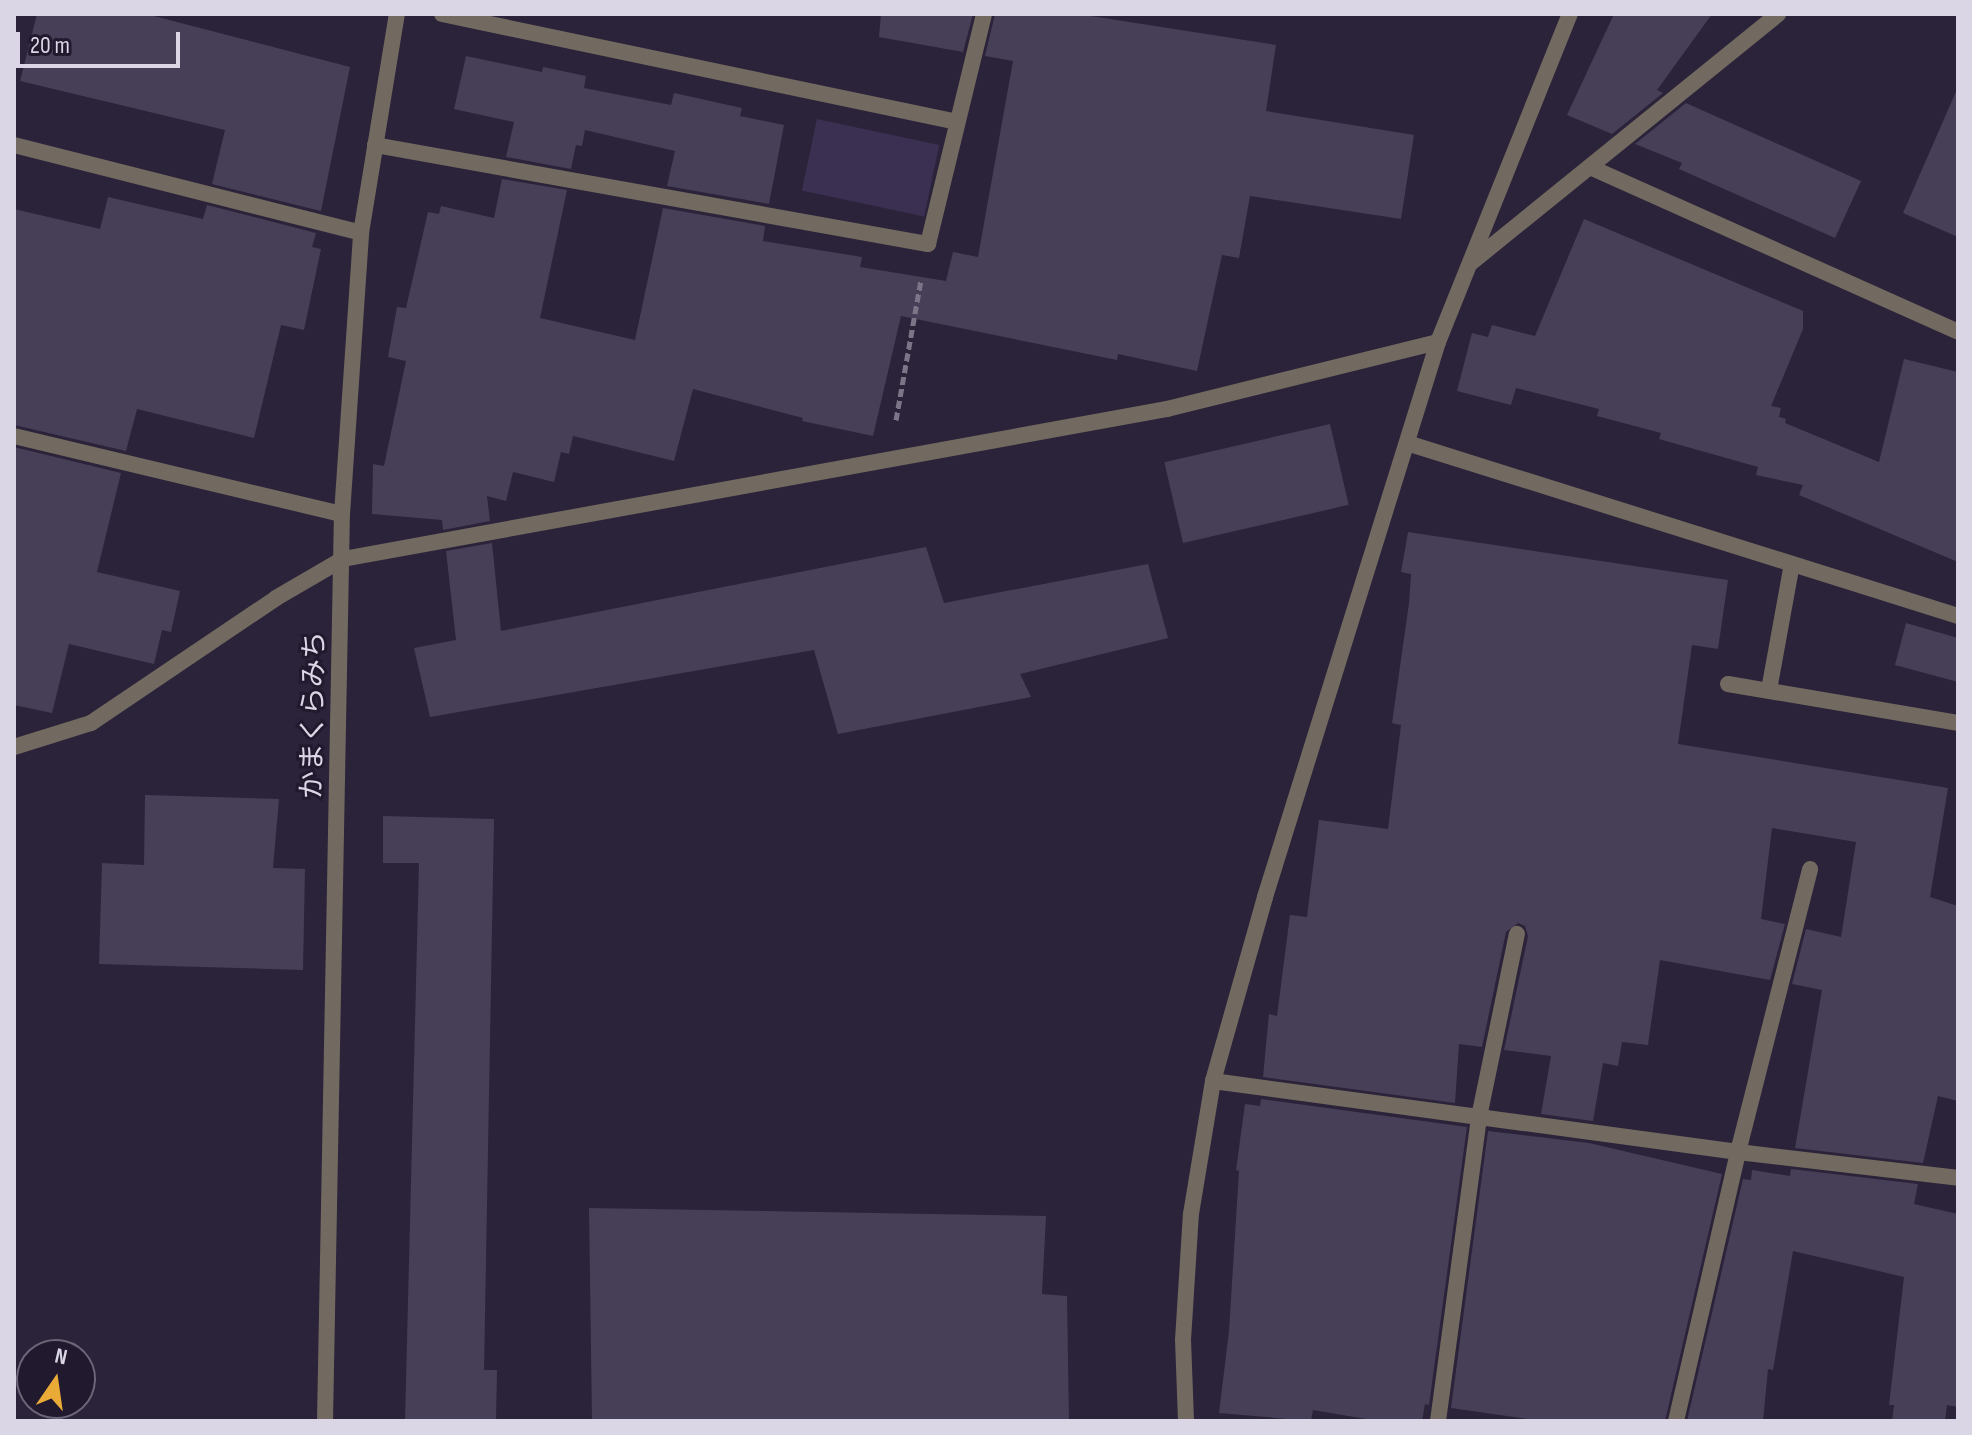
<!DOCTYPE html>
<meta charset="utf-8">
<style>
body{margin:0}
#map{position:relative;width:1972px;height:1435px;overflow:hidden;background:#2b2339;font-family:"Sofia Sans Condensed","Noto Sans JP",sans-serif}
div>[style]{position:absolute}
.green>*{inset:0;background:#3b3052;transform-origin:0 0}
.building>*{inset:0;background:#473f57;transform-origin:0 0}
.path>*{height:5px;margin-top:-2.5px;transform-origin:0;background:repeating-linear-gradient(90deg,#7b7587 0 8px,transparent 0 12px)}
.service>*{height:16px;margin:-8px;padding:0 8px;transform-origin:8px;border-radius:8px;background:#726a60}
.minor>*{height:16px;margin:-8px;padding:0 8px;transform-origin:8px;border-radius:8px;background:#726a60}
.tertiary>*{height:16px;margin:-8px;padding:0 8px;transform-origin:8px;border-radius:8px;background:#726a60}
span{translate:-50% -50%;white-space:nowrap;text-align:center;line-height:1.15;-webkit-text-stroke:6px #211a2f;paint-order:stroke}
.street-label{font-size:28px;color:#dbd6e5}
.frame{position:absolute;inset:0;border:16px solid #dbd6e5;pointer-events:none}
.north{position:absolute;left:16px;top:1339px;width:80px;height:80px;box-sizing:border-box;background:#211a2f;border:2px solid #6b6578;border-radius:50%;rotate:13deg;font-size:22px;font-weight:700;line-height:32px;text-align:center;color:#dbd6e5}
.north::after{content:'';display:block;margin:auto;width:28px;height:36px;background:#eaaa38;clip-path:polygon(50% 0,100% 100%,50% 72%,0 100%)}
.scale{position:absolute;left:16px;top:32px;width:164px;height:36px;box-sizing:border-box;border:4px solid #dbd6e5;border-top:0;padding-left:10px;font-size:24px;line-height:28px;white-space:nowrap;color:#dbd6e5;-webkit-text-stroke:6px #211a2f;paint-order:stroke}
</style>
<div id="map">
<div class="green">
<div style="left:817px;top:119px;width:125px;height:73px;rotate:12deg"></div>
</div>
<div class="building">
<div style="clip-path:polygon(37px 14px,146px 14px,350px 67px,321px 211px,212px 184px,225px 130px,20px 81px)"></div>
<div style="clip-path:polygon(881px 14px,973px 14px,963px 52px,879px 37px)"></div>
<div style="clip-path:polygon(995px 14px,1078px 14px,1276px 45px,1266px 111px,1414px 135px,1401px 219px,1250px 196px,1239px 258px,1222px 255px,1197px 371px,1118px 354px,1117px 360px,901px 316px,873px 436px,802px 421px,803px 418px,693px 389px,674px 461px,573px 436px,569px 454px,561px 452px,554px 482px,513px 472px,506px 501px,487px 496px,490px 521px,443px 530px,442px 520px,372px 514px,373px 464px,384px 466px,406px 361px,388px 357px,397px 307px,406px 308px,428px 212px,439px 214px,441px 206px,494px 218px,502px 179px,567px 190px,540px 318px,635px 340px,663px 208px,765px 226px,763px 241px,862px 257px,860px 267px,946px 281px,953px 252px,978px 257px,1013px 61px,985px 56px)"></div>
<div style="clip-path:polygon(1614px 14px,1712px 14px,1657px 90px,1663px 93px,1612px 134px,1567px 115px)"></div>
<div style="clip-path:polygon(466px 56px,542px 72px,543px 67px,586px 76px,584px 88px,671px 105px,674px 93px,742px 108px,740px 116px,784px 125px,769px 204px,667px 186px,675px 151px,585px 130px,582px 146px,576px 145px,571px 169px,506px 157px,514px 122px,454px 109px)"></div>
<div style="clip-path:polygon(1958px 87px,1958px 237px,1903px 213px)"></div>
<div style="clip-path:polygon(1686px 103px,1861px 181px,1835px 238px,1679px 169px,1682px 163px,1635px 144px)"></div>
<div style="clip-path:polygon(108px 197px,203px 219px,207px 205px,316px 233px,312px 247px,321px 249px,304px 330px,281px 325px,254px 438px,137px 409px,126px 451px,14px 425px,14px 209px,100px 229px)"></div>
<div style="clip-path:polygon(1584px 219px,1803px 311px,1803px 329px,1771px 406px,1781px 408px,1779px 417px,1786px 419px,1785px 423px,1879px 462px,1904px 359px,1958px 372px,1958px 562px,1799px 495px,1803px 485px,1756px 475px,1758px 467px,1659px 439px,1661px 433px,1597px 416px,1599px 409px,1516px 388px,1511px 405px,1457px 391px,1472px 333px,1488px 337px,1492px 325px,1535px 336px)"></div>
<div style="left:1330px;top:424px;width:83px;height:170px;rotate:77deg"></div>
<div style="clip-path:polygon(14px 447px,121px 473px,97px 572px,180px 591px,171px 632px,162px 630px,154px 664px,69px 644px,52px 713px,14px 705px)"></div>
<div style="clip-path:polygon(1408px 532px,1728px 580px,1718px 649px,1692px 645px,1678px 744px,1948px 788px,1930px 897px,1958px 906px,1958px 1101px,1938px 1096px,1923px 1163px,1795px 1148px,1822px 990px,1792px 984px,1806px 929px,1841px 937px,1856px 842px,1772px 828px,1761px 919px,1785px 924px,1770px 980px,1660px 960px,1648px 1045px,1622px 1042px,1618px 1066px,1603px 1063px,1593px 1121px,1541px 1114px,1551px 1056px,1504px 1050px,1528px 936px,1525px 926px,1518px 923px,1506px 932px,1482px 1047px,1459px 1044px,1455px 1103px,1263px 1077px,1269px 1014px,1277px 1016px,1290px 915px,1307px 917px,1319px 820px,1388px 829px,1401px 725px,1392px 723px,1409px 603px,1411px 574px,1401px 572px)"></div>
<div style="clip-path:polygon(492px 543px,501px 631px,926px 547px,944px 603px,1148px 564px,1168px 638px,1020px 674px,1031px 697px,838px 734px,814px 650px,430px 717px,414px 648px,456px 640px,446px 551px)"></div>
<div style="clip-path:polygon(1906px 623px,1958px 638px,1958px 682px,1895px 665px)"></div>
<div style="clip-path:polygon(145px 795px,279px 799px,273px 868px,305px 869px,303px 970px,99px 964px,102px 863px,144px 865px)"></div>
<div style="clip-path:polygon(383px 816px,494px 819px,484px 1370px,497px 1370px,496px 1421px,405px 1421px,419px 863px,383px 863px)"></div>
<div style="clip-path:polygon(1261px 1099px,1467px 1127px,1429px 1405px,1425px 1404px,1422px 1421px,1378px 1421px,1313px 1410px,1311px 1421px,1219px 1413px,1229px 1331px,1239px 1171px,1236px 1170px,1245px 1104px,1260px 1106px)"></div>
<div style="clip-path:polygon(1488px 1131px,1589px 1143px,1722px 1174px,1665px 1421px,1542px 1421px,1451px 1408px)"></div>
<div style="clip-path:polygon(1791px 1169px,1918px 1184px,1914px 1204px,1958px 1214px,1958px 1407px,1947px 1405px,1945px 1421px,1892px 1421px,1894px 1405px,1889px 1405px,1904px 1277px,1793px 1251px,1773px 1370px,1768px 1369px,1763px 1421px,1687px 1421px,1743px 1179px,1751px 1180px,1752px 1170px,1790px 1176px)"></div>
<div style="clip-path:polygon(589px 1208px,1046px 1216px,1042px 1294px,1067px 1296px,1069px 1421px,592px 1421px)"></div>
</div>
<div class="path">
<div style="left:896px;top:420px;width:142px;rotate:-79.9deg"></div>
</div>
<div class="service">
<div style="left:1407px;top:443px;width:578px;rotate:17.43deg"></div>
<div style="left:1728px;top:684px;width:233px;rotate:9.6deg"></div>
<div style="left:1769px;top:690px;width:128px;rotate:-79.7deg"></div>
<div style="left:1479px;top:1117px;width:187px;rotate:-78.3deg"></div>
<div style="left:1738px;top:1152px;width:292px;rotate:-75.7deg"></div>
</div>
<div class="minor">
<div style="left:442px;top:14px;width:526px;rotate:11.84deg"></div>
<div style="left:14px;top:145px;width:358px;rotate:14.2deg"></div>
<div style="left:375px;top:145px;width:562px;rotate:10.15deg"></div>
<div style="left:928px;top:244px;width:237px;rotate:-76.3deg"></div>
<div style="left:1592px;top:168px;width:401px;rotate:24.1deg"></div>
<div style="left:1472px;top:262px;width:394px;rotate:-39deg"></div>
<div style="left:14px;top:436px;width:337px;rotate:13.4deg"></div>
<div style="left:14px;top:747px;width:81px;rotate:-17.3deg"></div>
<div style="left:91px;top:723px;width:223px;rotate:-34deg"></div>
<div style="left:276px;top:598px;width:78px;rotate:-30.2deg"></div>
<div style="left:343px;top:559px;width:838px;rotate:-10.32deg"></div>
<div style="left:1167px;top:409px;width:279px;rotate:-13.9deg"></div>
<div style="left:1213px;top:1081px;width:530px;rotate:7.7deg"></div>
<div style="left:1738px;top:1152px;width:222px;rotate:6.7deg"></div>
<div style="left:1186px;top:1421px;width:81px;rotate:-92.1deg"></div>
<div style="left:1183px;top:1340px;width:126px;rotate:-86.4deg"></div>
<div style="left:1191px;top:1214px;width:135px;rotate:-80.6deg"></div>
<div style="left:1213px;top:1081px;width:191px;rotate:-74.2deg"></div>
<div style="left:1265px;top:897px;width:581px;rotate:-72.69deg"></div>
<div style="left:1438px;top:342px;width:354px;rotate:-68.1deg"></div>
<div style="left:1438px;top:1421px;width:307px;rotate:-82.3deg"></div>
<div style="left:1676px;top:1421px;width:276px;rotate:-77deg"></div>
</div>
<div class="tertiary">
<div style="left:325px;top:1421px;width:907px;rotate:-88.93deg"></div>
<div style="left:342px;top:514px;width:282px;rotate:-86.1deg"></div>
<div style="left:361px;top:233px;width:222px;rotate:-80.7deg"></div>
</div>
<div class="street-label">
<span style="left:314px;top:715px;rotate:-89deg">かまくらみち</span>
</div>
<div class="frame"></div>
<div class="north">N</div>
<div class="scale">20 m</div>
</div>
